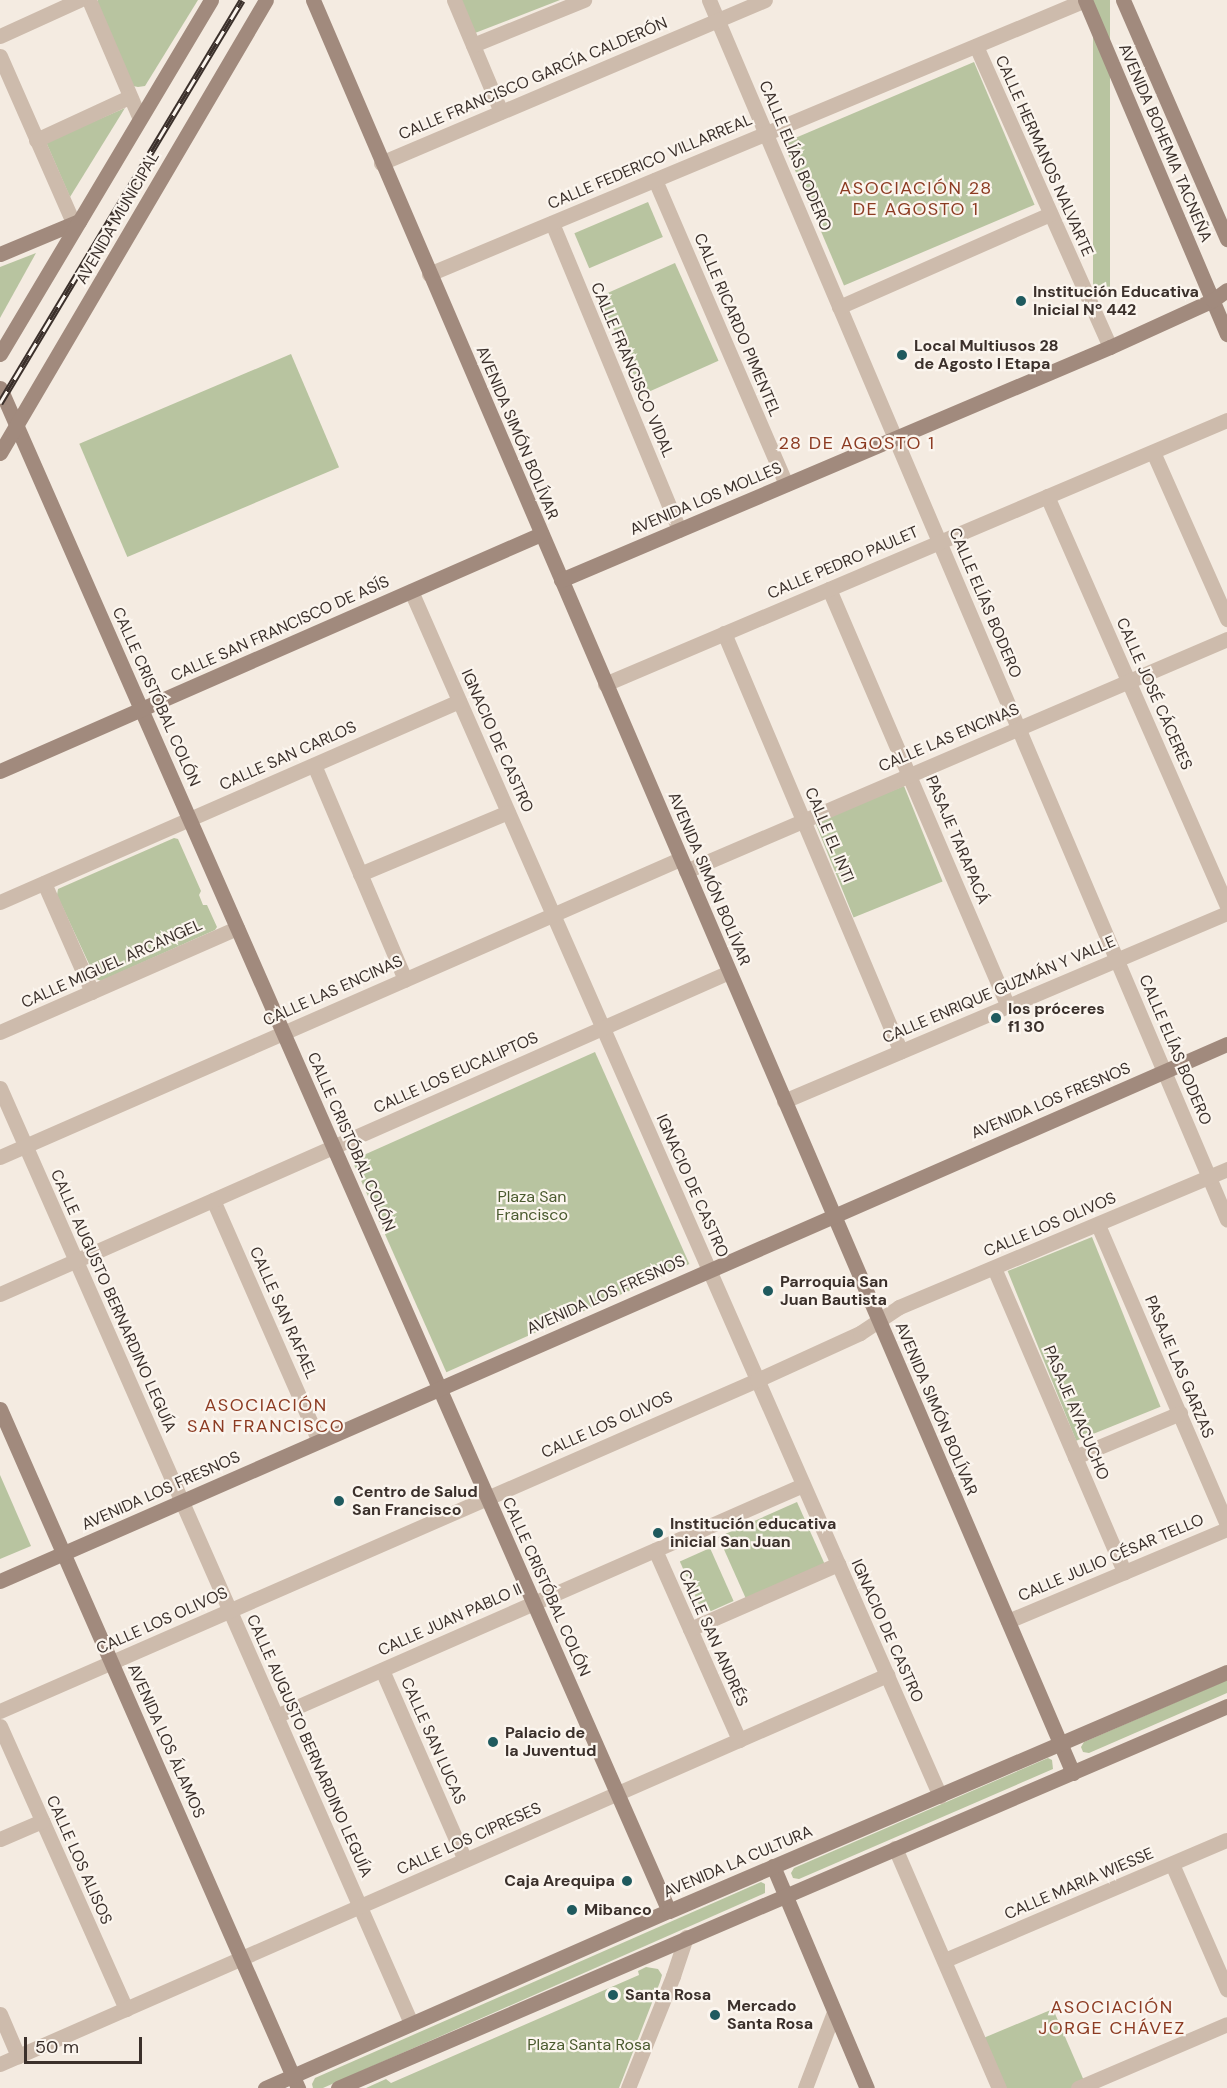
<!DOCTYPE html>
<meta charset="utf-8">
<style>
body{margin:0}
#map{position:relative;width:1227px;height:2088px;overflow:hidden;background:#f4ebe1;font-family:"DM Sans",sans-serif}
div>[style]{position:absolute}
.green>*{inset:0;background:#b8c4a0;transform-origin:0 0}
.street>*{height:15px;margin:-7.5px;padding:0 7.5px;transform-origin:7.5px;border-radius:7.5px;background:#cdbbac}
.secondary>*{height:15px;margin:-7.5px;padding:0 7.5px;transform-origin:7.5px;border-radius:7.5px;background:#a18a7d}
.rail>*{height:7px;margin-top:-3.5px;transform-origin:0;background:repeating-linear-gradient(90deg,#fbf5ee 0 14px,#3b302b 0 28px);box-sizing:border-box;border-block:2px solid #3b302b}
.dots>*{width:16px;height:16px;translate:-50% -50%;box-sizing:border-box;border:3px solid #fbf5ee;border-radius:50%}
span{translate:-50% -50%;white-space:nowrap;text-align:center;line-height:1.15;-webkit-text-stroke:4.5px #fbf5ee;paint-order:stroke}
.street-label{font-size:16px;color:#3b302b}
.poi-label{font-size:16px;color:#3b302b;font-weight:700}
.left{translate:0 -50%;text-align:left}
.right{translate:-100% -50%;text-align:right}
.park-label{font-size:16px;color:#4a5a2e}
.neighbourhood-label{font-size:18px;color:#8c3b22;letter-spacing:1.5px}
.scale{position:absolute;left:24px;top:2037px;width:118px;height:27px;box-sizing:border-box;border:3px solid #3b302b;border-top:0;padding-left:8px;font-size:18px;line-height:21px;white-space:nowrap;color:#3b302b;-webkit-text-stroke:4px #fbf5ee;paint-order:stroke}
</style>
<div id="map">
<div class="green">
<div style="clip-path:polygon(98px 0,198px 0,145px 86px,138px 87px,133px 86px,96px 8px)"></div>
<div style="clip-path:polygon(461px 0,560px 0,475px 33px)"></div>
<div style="left:1093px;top:0;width:17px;height:293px"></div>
<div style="left:974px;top:62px;width:155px;height:207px;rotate:67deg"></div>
<div style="clip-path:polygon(125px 108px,70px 197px,46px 142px)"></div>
<div style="left:648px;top:202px;width:38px;height:80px;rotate:67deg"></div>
<div style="clip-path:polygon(36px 253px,0 318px,0 267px)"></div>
<div style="left:675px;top:263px;width:107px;height:83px;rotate:66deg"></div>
<div style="left:291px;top:354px;width:123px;height:230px;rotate:67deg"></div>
<div style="left:904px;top:786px;width:103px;height:96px;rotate:68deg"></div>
<div style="clip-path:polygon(174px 838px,178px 839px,201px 891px,199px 895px,203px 905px,207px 905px,217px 927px,215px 930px,101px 981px,96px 979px,57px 895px,58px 889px)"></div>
<div style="left:595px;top:1052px;width:232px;height:266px;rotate:66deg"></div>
<div style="left:1092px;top:1237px;width:183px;height:91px;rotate:68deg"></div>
<div style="clip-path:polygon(0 1475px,31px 1546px,0 1559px)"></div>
<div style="left:797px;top:1502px;width:68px;height:86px;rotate:66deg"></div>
<div style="left:710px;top:1548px;width:58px;height:33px;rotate:66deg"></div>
<div style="clip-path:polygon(1227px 1680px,1227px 1693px,1089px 1753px,1083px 1752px,1081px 1747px,1084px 1742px)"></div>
<div style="clip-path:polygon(1048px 1758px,1052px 1760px,1053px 1769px,799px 1879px,793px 1878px,791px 1873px,794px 1868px)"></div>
<div style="clip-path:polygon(761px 1882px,765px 1884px,765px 1893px,323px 2088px,313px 2088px,312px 2084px,315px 2078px)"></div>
<div style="clip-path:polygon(646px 1967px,658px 1969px,662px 1975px,660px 1982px,619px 2088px,366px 2088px,386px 2079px,391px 2083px,639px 1975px,638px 1971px)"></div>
<div style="clip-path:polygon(1053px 2009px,1085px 2083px,1074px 2088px,1003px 2088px,981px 2039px)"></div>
</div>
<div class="street">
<div style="left:89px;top:0;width:129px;rotate:66.8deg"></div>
<div style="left:454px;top:0;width:121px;rotate:67.2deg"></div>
<div style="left:709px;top:0;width:1325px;rotate:66.99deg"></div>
<div style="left:0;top:36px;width:87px;rotate:-24.5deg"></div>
<div style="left:473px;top:45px;width:120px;rotate:-22.1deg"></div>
<div style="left:976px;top:46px;width:329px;rotate:66deg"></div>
<div style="left:0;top:56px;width:181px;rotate:66.3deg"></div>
<div style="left:36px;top:140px;width:102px;rotate:-24.8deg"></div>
<div style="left:381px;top:163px;width:417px;rotate:-23deg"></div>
<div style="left:655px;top:180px;width:331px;rotate:66.7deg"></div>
<div style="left:552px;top:223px;width:332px;rotate:67.5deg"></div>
<div style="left:429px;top:274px;width:711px;rotate:-22.67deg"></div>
<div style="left:839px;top:307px;width:231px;rotate:-23.8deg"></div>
<div style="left:1153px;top:452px;width:183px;rotate:66.1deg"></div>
<div style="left:1047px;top:496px;width:448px;rotate:66.3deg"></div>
<div style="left:829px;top:589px;width:454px;rotate:66.8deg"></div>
<div style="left:411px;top:591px;width:1316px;rotate:66.3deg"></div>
<div style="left:724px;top:633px;width:454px;rotate:67.1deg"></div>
<div style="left:605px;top:684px;width:676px;rotate:-23deg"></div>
<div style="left:314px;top:765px;width:233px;rotate:67deg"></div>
<div style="left:686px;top:871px;width:589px;rotate:-23.21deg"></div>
<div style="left:360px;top:874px;width:160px;rotate:-22.7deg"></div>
<div style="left:44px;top:883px;width:119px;rotate:66.2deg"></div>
<div style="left:0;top:902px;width:501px;rotate:-23.65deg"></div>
<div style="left:0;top:1032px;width:259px;rotate:-23.7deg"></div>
<div style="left:0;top:1088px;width:1021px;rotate:66.27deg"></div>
<div style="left:784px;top:1101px;width:481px;rotate:-23deg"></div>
<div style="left:0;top:1157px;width:742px;rotate:-23.66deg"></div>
<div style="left:213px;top:1200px;width:263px;rotate:66.3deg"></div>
<div style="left:1098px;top:1225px;width:326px;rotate:66.7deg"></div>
<div style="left:994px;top:1268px;width:331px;rotate:66.8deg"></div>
<div style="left:0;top:1294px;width:797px;rotate:-23.83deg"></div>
<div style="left:1075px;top:1457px;width:114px;rotate:-22.7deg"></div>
<div style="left:655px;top:1550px;width:208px;rotate:66.1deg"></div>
<div style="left:1008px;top:1621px;width:238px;rotate:-22.8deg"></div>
<div style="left:690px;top:1629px;width:162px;rotate:-23.7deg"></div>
<div style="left:382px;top:1670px;width:207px;rotate:66.4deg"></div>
<div style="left:0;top:1711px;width:826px;rotate:-23.62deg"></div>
<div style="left:757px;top:1380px;width:113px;rotate:-24.5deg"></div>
<div style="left:860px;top:1333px;width:47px;rotate:-33.7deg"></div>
<div style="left:899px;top:1307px;width:356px;rotate:-22.8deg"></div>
<div style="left:276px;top:1716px;width:575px;rotate:-23.67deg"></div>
<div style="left:0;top:1726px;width:310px;rotate:66deg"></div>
<div style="left:0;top:1839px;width:46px;rotate:-23.2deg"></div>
<div style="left:895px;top:1848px;width:262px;rotate:66.6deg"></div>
<div style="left:1172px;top:1864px;width:137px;rotate:66.4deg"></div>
<div style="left:945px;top:1960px;width:306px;rotate:-23.1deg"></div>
<div style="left:0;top:2014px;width:46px;rotate:66.8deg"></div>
<div style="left:0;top:2064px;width:969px;rotate:-23.68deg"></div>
<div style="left:628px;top:2088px;width:121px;rotate:-68.1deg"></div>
<div style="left:673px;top:1976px;width:41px;rotate:-71.6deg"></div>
<div style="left:805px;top:2088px;width:81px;rotate:-69.1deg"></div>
<div style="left:1078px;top:2088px;width:162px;rotate:-23.2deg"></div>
</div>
<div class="secondary">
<div style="left:313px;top:0;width:1929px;rotate:66.8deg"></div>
<div style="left:1085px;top:0;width:363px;rotate:67deg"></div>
<div style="left:1123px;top:0;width:261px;rotate:66.5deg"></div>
<div style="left:0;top:254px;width:86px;rotate:-22.7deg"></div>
<div style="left:0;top:354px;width:412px;rotate:-59.2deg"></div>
<div style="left:0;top:388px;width:1663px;rotate:66.29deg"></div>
<div style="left:0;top:453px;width:525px;rotate:-59.58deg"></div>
<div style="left:561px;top:580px;width:596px;rotate:-23deg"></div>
<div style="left:1110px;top:347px;width:113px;rotate:-24.5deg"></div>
<div style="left:1213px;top:300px;width:17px;rotate:-36deg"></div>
<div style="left:0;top:771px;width:591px;rotate:-23.66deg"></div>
<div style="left:0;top:1409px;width:742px;rotate:66.3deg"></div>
<div style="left:0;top:1581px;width:1339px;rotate:-23.64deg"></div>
<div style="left:773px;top:1866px;width:241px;rotate:67.1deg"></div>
<div style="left:265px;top:2088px;width:441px;rotate:-23.7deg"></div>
<div style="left:669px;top:1911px;width:607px;rotate:-23.19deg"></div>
<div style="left:338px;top:2088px;width:968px;rotate:-23.25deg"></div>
</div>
<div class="rail">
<div style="left:0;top:403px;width:470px;rotate:-59deg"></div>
</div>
<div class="dots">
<div style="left:1021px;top:301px;background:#1f5a5e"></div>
<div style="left:902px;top:355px;background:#1f5a5e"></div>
<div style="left:996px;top:1018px;background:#1f5a5e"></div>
<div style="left:768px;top:1291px;background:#1f5a5e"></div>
<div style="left:339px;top:1501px;background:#1f5a5e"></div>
<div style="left:658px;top:1533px;background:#1f5a5e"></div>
<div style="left:493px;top:1742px;background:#1f5a5e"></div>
<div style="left:627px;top:1881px;background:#1f5a5e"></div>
<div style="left:572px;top:1910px;background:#1f5a5e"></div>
<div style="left:613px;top:1995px;background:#1f5a5e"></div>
<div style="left:715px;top:2015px;background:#1f5a5e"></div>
</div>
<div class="street-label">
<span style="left:533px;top:79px;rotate:-23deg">CALLE FRANCISCO GARCÍA CALDERÓN</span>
<span style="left:1165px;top:143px;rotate:67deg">AVENIDA BOHEMIA TACNEÑA</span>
<span style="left:795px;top:156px;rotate:67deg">CALLE ELÍAS BODERO</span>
<span style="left:1044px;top:156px;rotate:66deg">CALLE HERMANOS NALVARTE</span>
<span style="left:650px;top:162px;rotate:-23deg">CALLE FEDERICO VILLARREAL</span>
<span style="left:118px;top:218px;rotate:-60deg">AVENIDA MUNICIPAL</span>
<span style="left:737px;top:325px;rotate:67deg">CALLE RICARDO PIMENTEL</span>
<span style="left:632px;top:370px;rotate:67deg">CALLE FRANCISCO VIDAL</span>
<span style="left:517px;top:433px;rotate:67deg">AVENIDA SIMÓN BOLÍVAR</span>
<span style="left:706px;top:499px;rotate:-23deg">AVENIDA LOS MOLLES</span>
<span style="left:843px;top:563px;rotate:-23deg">CALLE PEDRO PAULET</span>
<span style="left:985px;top:603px;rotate:67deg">CALLE ELÍAS BODERO</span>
<span style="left:280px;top:629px;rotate:-24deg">CALLE SAN FRANCISCO DE ASÍS</span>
<span style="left:1154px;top:694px;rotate:66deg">CALLE JOSÉ CÁCERES</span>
<span style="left:156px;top:697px;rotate:66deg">CALLE CRISTÓBAL COLÓN</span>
<span style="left:949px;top:738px;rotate:-23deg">CALLE LAS ENCINAS</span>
<span style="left:497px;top:741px;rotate:66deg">IGNACIO DE CASTRO</span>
<span style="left:288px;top:756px;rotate:-24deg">CALLE SAN CARLOS</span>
<span style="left:829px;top:835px;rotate:67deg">CALLE EL INTI</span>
<span style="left:957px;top:840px;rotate:67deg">PASAJE TARAPACÁ</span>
<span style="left:709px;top:879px;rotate:67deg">AVENIDA SIMÓN BOLÍVAR</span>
<span style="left:112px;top:964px;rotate:-24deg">CALLE MIGUEL ARCANGEL</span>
<span style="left:999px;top:990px;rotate:-23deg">CALLE ENRIQUE GUZMÁN Y VALLE</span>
<span style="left:333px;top:991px;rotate:-24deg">CALLE LAS ENCINAS</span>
<span style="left:1175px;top:1050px;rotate:67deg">CALLE ELÍAS BODERO</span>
<span style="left:456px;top:1073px;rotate:-24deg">CALLE LOS EUCALIPTOS</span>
<span style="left:1051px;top:1101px;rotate:-23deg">AVENIDA LOS FRESNOS</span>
<span style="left:351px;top:1142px;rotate:66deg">CALLE CRISTÓBAL COLÓN</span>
<span style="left:692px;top:1186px;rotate:66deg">IGNACIO DE CASTRO</span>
<span style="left:1050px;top:1225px;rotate:-23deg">CALLE LOS OLIVOS</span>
<span style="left:606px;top:1295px;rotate:-24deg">AVENIDA LOS FRESNOS</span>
<span style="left:113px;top:1301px;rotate:66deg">CALLE AUGUSTO BERNARDINO LEGUÍA</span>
<span style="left:283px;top:1313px;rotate:66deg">CALLE SAN RAFAEL</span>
<span style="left:1179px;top:1367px;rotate:67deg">PASAJE LAS GARZAS</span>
<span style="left:936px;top:1409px;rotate:67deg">AVENIDA SIMÓN BOLÍVAR</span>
<span style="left:1076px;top:1413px;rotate:67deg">PASAJE AYACUCHO</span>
<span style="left:607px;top:1425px;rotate:-24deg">CALLE LOS OLIVOS</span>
<span style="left:161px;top:1491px;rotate:-24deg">AVENIDA LOS FRESNOS</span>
<span style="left:1111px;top:1558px;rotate:-23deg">CALLE JULIO CÉSAR TELLO</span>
<span style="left:546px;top:1587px;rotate:66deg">CALLE CRISTÓBAL COLÓN</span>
<span style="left:450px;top:1620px;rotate:-24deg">CALLE JUAN PABLO II</span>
<span style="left:162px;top:1621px;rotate:-24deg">CALLE LOS OLIVOS</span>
<span style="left:887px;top:1631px;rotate:66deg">IGNACIO DE CASTRO</span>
<span style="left:713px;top:1638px;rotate:66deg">CALLE SAN ANDRÉS</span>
<span style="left:166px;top:1741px;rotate:66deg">AVENIDA LOS ÁLAMOS</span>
<span style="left:433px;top:1741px;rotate:66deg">CALLE SAN LUCAS</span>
<span style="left:309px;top:1746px;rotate:66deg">CALLE AUGUSTO BERNARDINO LEGUÍA</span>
<span style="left:469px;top:1839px;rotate:-24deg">CALLE LOS CIPRESES</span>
<span style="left:79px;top:1860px;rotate:66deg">CALLE LOS ALISOS</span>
<span style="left:738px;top:1862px;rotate:-23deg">AVENIDA LA CULTURA</span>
<span style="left:1079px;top:1884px;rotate:-23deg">CALLE MARIA WIESSE</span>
</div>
<div class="poi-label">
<span class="left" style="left:1033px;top:301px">Institución Educativa<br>Inicial Nº 442</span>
<span class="left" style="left:914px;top:355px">Local Multiusos 28<br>de Agosto I Etapa</span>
<span class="left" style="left:1008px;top:1018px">los próceres<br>f1 30</span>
<span class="left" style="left:780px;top:1291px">Parroquia San<br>Juan Bautista</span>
<span class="left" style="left:352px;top:1501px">Centro de Salud<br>San Francisco</span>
<span class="left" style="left:670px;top:1533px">Institución educativa<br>inicial San Juan</span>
<span class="left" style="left:505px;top:1742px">Palacio de<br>la Juventud</span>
<span class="right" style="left:615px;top:1881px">Caja Arequipa</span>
<span class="left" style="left:584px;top:1910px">Mibanco</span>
<span class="left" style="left:625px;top:1995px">Santa Rosa</span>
<span class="left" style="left:727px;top:2015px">Mercado<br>Santa Rosa</span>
</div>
<div class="park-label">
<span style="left:532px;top:1206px">Plaza San<br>Francisco</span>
<span style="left:589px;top:2045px">Plaza Santa Rosa</span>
</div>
<div class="neighbourhood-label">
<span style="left:916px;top:199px">ASOCIACIÓN 28<br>DE AGOSTO 1</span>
<span style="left:857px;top:443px">28 DE AGOSTO 1</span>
<span style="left:266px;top:1416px">ASOCIACIÓN<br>SAN FRANCISCO</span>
<span style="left:1112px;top:2018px">ASOCIACIÓN<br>JORGE CHÁVEZ</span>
</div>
<div class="scale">50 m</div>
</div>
